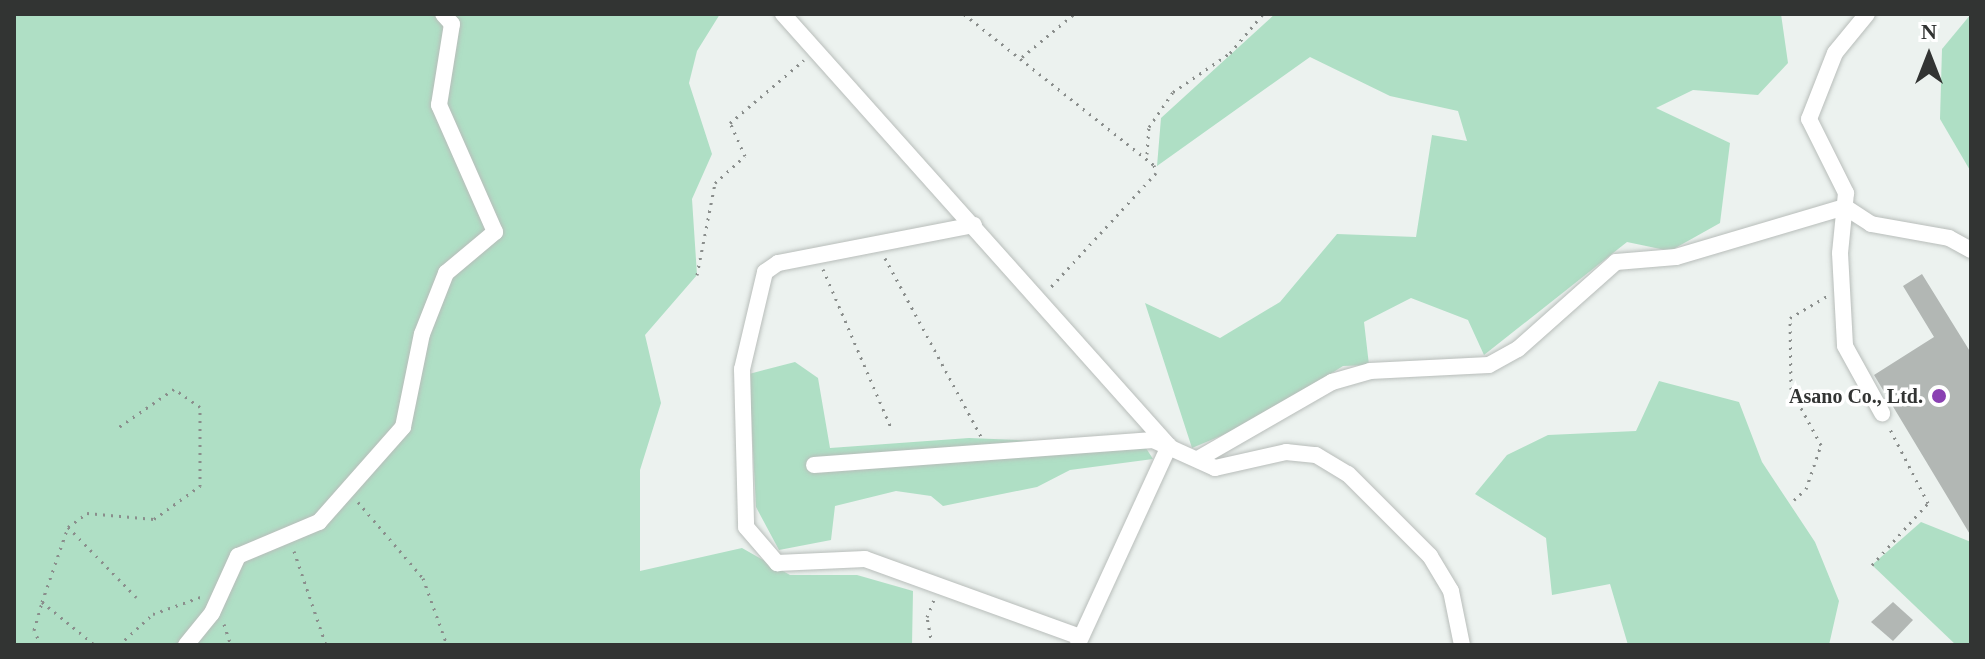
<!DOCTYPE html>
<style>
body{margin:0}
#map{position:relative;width:1985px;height:659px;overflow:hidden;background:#ecf2ef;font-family:"Times New Roman",serif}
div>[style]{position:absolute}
.green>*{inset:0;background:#afdfc5}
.building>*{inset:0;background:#b2b7b4}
.path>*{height:3px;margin-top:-1.5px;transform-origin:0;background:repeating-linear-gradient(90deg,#8a8e8c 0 2px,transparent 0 8px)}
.roads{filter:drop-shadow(0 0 2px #b8bdba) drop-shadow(0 0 2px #b8bdba)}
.minor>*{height:16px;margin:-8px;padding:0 8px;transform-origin:8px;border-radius:8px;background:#fff}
.dots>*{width:22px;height:22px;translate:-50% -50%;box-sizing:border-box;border:4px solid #fff;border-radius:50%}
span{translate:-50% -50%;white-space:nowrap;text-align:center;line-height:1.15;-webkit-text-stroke:7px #fff;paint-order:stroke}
.poi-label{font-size:20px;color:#323433;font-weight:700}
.right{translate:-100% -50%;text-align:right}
.frame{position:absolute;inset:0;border:16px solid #323433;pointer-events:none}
.north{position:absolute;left:1889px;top:16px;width:80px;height:80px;-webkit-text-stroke:6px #fff;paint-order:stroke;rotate:0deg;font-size:22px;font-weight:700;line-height:32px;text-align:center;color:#323433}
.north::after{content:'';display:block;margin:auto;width:28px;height:36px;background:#323433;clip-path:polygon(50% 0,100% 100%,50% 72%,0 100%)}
</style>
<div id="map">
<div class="green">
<div style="clip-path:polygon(14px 14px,720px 14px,697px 51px,689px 83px,712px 154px,692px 199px,697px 275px,645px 335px,661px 403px,640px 470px,640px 571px,742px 548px,790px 575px,857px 575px,913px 591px,912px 645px,14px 645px)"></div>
<div style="clip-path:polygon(1275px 14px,1781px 14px,1788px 63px,1758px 95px,1693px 90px,1656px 108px,1730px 143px,1720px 223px,1670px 251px,1627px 242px,1484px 355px,1468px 320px,1411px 298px,1364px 322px,1369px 365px,1343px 366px,1254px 422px,1192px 448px,1145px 303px,1220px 338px,1280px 302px,1337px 234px,1416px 237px,1432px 135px,1467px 141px,1458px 111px,1390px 96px,1310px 57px,1157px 166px,1161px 118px)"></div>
<div style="clip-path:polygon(1971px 14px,1971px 172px,1940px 119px,1942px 49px)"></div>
<div style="clip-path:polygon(795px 362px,818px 378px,830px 448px,969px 438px,1144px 445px,1153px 459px,1070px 470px,1037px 487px,943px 506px,931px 496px,896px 491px,835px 506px,831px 540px,779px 550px,756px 507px,749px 374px)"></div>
<div style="clip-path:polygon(1659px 381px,1739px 402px,1762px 462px,1815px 542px,1839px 601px,1829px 645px,1628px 645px,1610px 584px,1552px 595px,1546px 538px,1475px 494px,1507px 455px,1548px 435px,1636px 431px)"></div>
<div style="clip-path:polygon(1921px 522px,1971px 542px,1971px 645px,1956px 645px,1872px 565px)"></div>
</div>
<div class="building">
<div style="clip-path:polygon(1922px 274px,1971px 353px,1971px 536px,1874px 375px,1934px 337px,1903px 286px)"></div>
<div style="clip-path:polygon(1893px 602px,1913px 620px,1893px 641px,1871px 622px)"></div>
</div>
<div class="path">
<div style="left:964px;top:14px;width:243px;rotate:38.5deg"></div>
<div style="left:1154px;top:165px;width:8px;rotate:76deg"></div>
<div style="left:1156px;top:173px;width:158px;rotate:132.7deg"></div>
<div style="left:1022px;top:57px;width:67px;rotate:-39.6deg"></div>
<div style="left:1147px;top:154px;width:27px;rotate:-86deg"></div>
<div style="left:1149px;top:127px;width:42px;rotate:-55.6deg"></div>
<div style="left:1173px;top:92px;width:69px;rotate:-34.4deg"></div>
<div style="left:1230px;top:53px;width:51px;rotate:-49.8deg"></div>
<div style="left:885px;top:258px;width:204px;rotate:61.7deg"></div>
<div style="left:823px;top:269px;width:173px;rotate:66.8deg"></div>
<div style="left:697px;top:275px;width:94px;rotate:-78.9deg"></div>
<div style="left:715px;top:183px;width:40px;rotate:-42deg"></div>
<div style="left:745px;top:156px;width:36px;rotate:-114deg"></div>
<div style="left:730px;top:123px;width:97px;rotate:-40.4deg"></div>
<div style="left:1794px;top:500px;width:16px;rotate:-43deg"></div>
<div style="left:1806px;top:489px;width:46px;rotate:-71.2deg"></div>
<div style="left:1821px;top:445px;width:64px;rotate:-118.2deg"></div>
<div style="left:1791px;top:389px;width:71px;rotate:-90.8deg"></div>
<div style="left:1790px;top:318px;width:43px;rotate:-30.7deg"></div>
<div style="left:358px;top:502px;width:100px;rotate:49.5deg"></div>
<div style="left:423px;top:578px;width:71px;rotate:70.3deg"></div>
<div style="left:68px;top:527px;width:98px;rotate:45.8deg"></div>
<div style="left:294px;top:551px;width:99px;rotate:71.2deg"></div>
<div style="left:1872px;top:565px;width:84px;rotate:-47.9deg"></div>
<div style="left:1928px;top:503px;width:85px;rotate:-117.2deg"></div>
<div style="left:42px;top:602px;width:79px;rotate:-70.9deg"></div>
<div style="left:68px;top:527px;width:24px;rotate:-36deg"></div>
<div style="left:87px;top:513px;width:67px;rotate:5.1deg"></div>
<div style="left:154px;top:519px;width:57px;rotate:-35.7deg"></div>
<div style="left:200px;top:486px;width:79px;rotate:-90deg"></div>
<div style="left:200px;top:407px;width:32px;rotate:-145deg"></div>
<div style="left:174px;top:389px;width:67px;rotate:145.4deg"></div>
<div style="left:224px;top:624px;width:22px;rotate:72deg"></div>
<div style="left:41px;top:645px;width:17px;rotate:-115deg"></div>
<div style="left:34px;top:630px;width:29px;rotate:-74deg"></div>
<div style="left:42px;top:602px;width:68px;rotate:39.1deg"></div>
<div style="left:119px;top:645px;width:46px;rotate:-42.4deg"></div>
<div style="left:153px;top:614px;width:53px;rotate:-19.8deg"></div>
<div style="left:932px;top:645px;width:28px;rotate:-100deg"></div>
<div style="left:927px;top:617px;width:18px;rotate:-68deg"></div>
</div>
<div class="roads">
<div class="minor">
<div style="left:783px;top:14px;width:578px;rotate:48.23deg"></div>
<div style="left:1867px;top:14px;width:50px;rotate:129.4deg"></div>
<div style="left:1835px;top:53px;width:71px;rotate:111.5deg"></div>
<div style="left:1809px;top:119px;width:83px;rotate:63.4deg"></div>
<div style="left:1846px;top:193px;width:60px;rotate:95.7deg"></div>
<div style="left:1840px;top:253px;width:93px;rotate:86.9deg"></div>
<div style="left:1845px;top:346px;width:77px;rotate:61.1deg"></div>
<div style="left:974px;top:225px;width:200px;rotate:169deg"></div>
<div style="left:778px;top:263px;width:16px;rotate:145deg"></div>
<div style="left:765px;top:272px;width:100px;rotate:103.3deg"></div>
<div style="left:742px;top:369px;width:158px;rotate:88.5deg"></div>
<div style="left:746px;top:527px;width:48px;rotate:49.3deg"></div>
<div style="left:777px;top:563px;width:88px;rotate:-2.6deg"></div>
<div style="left:865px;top:559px;width:229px;rotate:19.9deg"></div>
<div style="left:1198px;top:459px;width:155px;rotate:-29.9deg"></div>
<div style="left:1332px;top:382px;width:40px;rotate:-16deg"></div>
<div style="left:1370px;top:371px;width:119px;rotate:-2.9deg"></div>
<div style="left:1489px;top:365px;width:33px;rotate:-29deg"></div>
<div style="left:1518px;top:349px;width:131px;rotate:-41.6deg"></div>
<div style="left:1616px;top:262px;width:60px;rotate:-4.8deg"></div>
<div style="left:1676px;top:257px;width:176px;rotate:-16.5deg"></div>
<div style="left:1845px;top:207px;width:31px;rotate:33deg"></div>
<div style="left:1871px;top:224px;width:79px;rotate:10.2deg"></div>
<div style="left:1949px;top:238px;width:25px;rotate:29deg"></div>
<div style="left:814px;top:465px;width:340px;rotate:-4.2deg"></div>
<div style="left:1153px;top:440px;width:68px;rotate:24.3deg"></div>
<div style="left:1215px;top:468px;width:73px;rotate:-12.7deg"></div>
<div style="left:1286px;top:452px;width:30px;rotate:6deg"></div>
<div style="left:1316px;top:455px;width:37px;rotate:31deg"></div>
<div style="left:1348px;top:474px;width:116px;rotate:45deg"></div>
<div style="left:1430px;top:556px;width:41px;rotate:59deg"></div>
<div style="left:1451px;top:591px;width:55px;rotate:78.5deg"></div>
<div style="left:1078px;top:644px;width:218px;rotate:-65.3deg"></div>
<div style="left:186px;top:645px;width:41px;rotate:-50.9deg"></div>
<div style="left:212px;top:613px;width:63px;rotate:-65.5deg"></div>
<div style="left:238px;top:556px;width:88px;rotate:-22.8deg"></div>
<div style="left:319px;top:522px;width:127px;rotate:-48.5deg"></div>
<div style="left:403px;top:427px;width:95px;rotate:-78.5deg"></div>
<div style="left:422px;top:334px;width:66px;rotate:-68.5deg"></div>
<div style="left:446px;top:273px;width:64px;rotate:-39.9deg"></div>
<div style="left:495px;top:232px;width:139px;rotate:-113.8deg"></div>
<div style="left:439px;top:105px;width:82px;rotate:-80.9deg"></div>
<div style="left:452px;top:24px;width:13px;rotate:-132deg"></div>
</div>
</div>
<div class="dots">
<div style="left:1939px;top:396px;background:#8a40b2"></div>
</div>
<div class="poi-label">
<span class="right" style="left:1923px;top:396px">Asano Co., Ltd.</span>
</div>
<div class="frame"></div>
<div class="north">N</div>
</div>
